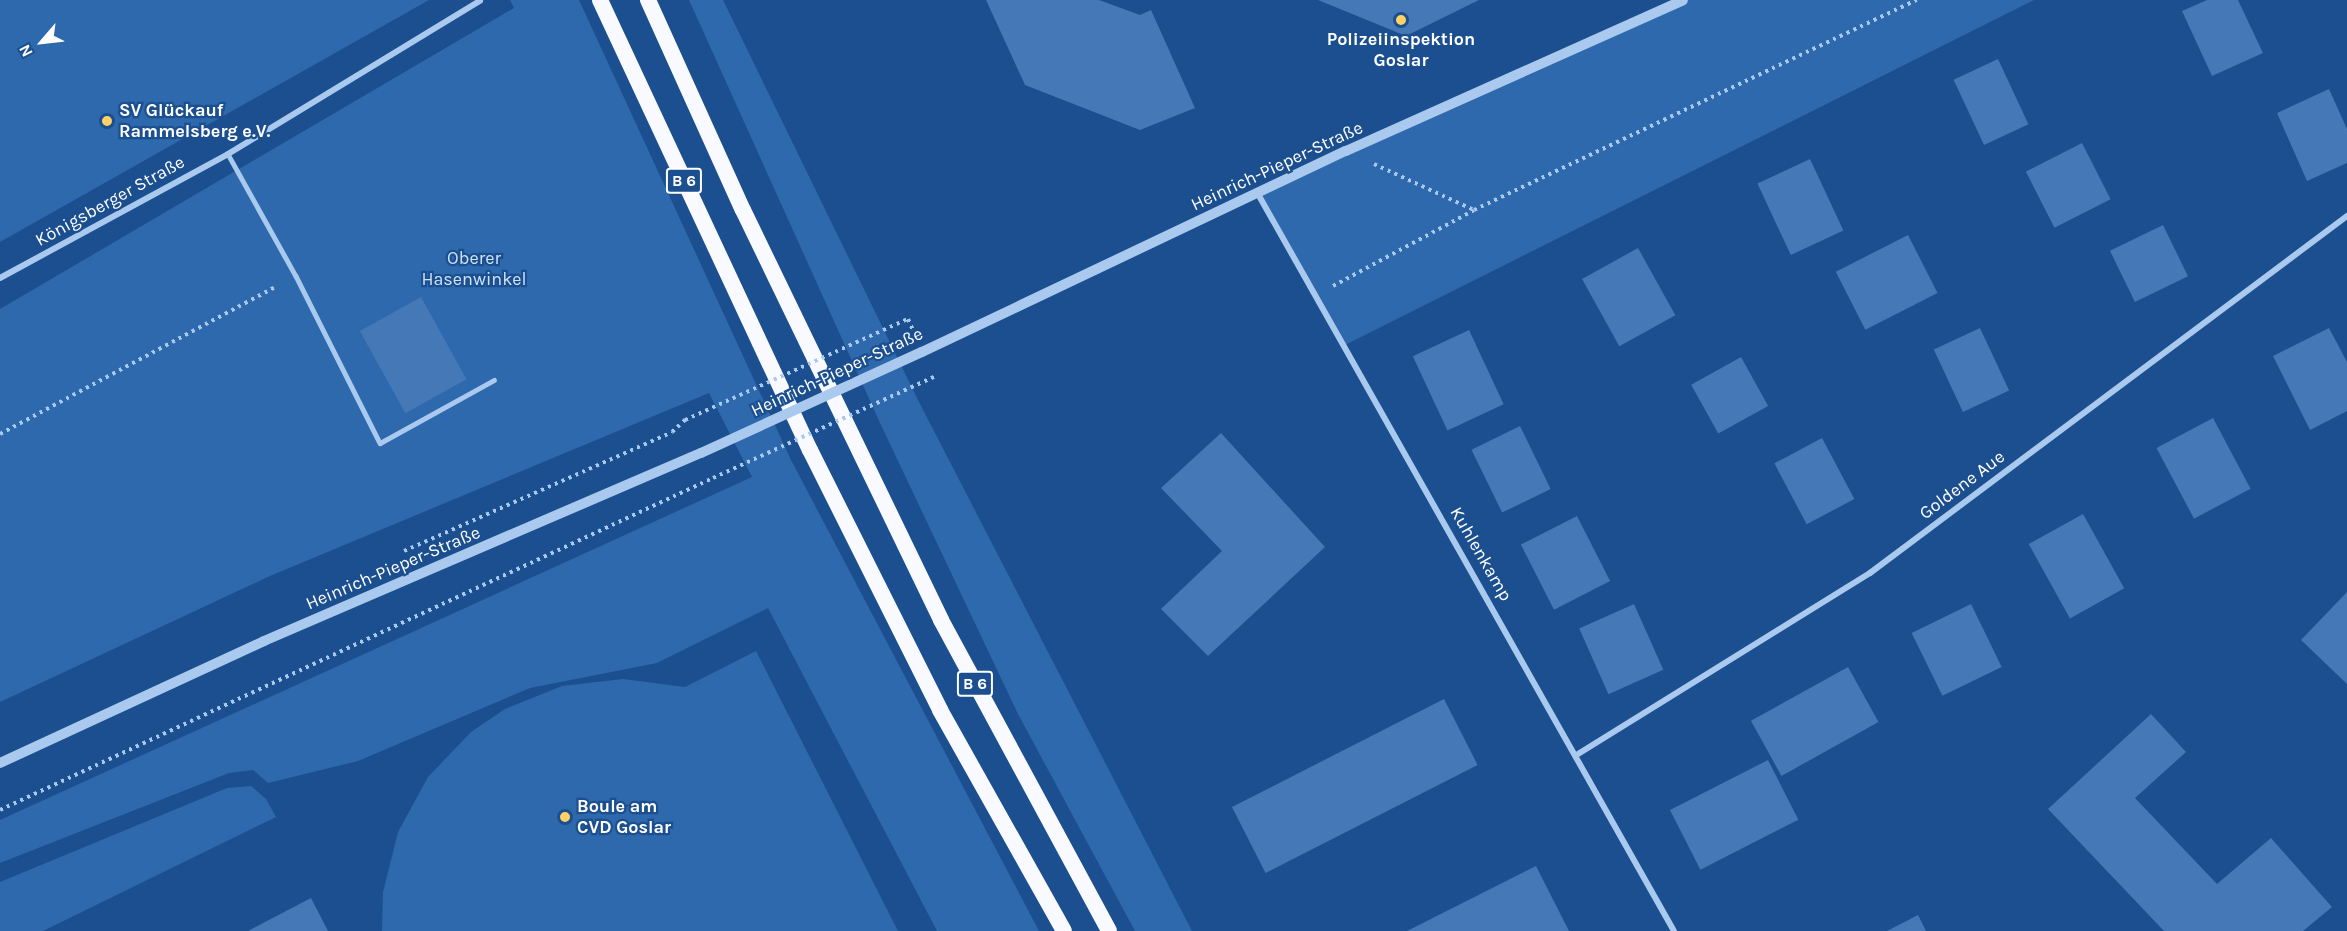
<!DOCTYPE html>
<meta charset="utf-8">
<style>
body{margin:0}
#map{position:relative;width:2347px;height:931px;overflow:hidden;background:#1b4f8f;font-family:Karla,sans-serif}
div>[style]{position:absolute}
.green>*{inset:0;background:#2e69ad}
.building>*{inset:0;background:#4478b7;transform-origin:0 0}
.path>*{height:4px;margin-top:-2px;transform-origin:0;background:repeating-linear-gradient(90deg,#a9c9ee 0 3px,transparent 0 7.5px)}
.service>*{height:4.5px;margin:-2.25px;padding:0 2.25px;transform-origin:2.25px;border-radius:2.25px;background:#a9c9ee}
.minor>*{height:6px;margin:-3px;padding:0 3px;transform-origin:3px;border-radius:3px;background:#a9c9ee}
.tertiary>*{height:10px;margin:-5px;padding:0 5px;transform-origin:5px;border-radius:5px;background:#a9c9ee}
.trunk>*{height:16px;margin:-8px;padding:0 8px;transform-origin:8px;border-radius:8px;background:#f8faff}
.path-bridge>*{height:4px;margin-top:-2px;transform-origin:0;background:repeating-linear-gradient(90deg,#a9c9ee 0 3px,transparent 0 7.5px)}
.tertiary-bridge>*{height:10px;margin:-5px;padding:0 5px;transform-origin:5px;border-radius:5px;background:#a9c9ee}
.dots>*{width:16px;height:16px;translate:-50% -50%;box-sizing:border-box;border:3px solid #1b4f8f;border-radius:50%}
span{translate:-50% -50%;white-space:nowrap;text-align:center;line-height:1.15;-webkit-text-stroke:4.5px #1b4f8f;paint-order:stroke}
.shield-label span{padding:2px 4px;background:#1b4f8f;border:2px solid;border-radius:4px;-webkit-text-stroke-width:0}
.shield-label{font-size:16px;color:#fff;font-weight:700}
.poi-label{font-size:18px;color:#fff;font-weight:700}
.left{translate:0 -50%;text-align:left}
.street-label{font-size:18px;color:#fff}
.park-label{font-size:18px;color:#cfe3fa}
.north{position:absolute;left:12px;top:12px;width:60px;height:60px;-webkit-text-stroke:4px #1b4f8f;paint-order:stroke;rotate:242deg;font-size:16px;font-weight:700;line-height:24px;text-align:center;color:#fff}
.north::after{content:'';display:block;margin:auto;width:21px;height:27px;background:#fff;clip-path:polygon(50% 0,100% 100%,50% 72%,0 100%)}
</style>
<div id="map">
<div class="green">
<div style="clip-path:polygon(0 0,429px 0,0 242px)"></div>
<div style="clip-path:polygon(510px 0,579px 0,791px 460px,1039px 931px,937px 931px,768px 608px,657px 663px,530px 688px,358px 761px,268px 783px,253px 770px,229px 773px,0 863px,0 820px,752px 477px,709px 393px,270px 576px,0 702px,0 309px,514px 8px)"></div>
<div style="clip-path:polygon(689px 0,723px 0,918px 400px,1192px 931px,1135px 931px,1018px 714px,880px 423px)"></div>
<div style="clip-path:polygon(1682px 0,2034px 0,1345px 345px,1258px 194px)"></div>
<div style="clip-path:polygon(756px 651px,898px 931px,382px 931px,383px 892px,398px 832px,428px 777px,471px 732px,505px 709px,562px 686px,623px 679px,685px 687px)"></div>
<div style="clip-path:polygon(251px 786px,266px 799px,276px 817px,43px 931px,0 931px,0 882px,227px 788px)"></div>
</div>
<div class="building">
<div style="clip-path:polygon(986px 0,1099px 0,1140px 15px,1151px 10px,1195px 108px,1140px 130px,1025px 85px)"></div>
<div style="clip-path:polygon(1318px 0,1479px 0,1406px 36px)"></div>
<div style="clip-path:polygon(2207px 0,2238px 0,2263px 53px,2212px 76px,2182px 11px)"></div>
<div style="left:1998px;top:59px;width:72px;height:49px;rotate:65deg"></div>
<div style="clip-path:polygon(2329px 89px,2347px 129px,2347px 163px,2307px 181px,2277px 113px)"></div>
<div style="left:2082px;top:143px;width:63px;height:63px;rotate:63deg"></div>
<div style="left:1810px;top:159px;width:79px;height:58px;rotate:65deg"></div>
<div style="left:2163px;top:225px;width:57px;height:59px;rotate:64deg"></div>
<div style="left:1908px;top:235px;width:65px;height:81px;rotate:63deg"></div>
<div style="left:1638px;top:248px;width:77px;height:64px;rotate:61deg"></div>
<div style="left:421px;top:297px;width:94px;height:70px;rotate:61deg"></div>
<div style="left:1980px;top:328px;width:69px;height:51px;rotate:65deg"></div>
<div style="clip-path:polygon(2329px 328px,2347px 362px,2347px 411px,2310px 430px,2273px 356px)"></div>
<div style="left:1469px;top:330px;width:82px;height:62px;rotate:65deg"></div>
<div style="left:1741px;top:357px;width:56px;height:57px;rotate:61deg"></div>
<div style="left:2213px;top:418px;width:80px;height:64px;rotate:62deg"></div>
<div style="left:1520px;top:426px;width:70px;height:54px;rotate:64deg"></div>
<div style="clip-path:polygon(1221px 433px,1325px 547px,1208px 656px,1161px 609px,1222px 551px,1161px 488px)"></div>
<div style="left:1822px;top:438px;width:69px;height:54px;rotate:62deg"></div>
<div style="left:2083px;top:514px;width:85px;height:62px;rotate:61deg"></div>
<div style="left:1577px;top:516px;width:73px;height:63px;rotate:63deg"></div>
<div style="clip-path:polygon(2347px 592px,2347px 684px,2301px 640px)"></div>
<div style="left:1634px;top:604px;width:72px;height:60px;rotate:66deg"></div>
<div style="left:1971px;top:604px;width:70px;height:66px;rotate:64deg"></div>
<div style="left:1848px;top:667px;width:63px;height:111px;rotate:61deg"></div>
<div style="left:1444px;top:699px;width:74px;height:238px;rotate:63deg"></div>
<div style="clip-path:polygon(2151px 714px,2186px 752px,2135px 798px,2217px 884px,2271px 838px,2332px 907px,2303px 931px,2164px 931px,2048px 809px)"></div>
<div style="left:1768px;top:760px;width:67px;height:110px;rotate:63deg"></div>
<div style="clip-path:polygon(1536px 866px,1569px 931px,1407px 931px)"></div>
<div style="clip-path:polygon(311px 898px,328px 931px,248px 931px)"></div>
<div style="clip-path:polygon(1918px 915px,1926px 931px,1887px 931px)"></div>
</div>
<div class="path">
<div style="left:1374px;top:164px;width:110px;rotate:24.7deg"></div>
<div style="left:1333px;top:286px;width:160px;rotate:-28.3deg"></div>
<div style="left:1474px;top:210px;width:490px;rotate:-25.4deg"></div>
<div style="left:908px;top:319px;width:12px;rotate:66deg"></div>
<div style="left:0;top:434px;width:314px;rotate:-28.1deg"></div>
<div style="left:404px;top:551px;width:293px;rotate:-23.9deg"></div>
<div style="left:672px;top:432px;width:18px;rotate:-43deg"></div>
<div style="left:0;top:810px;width:787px;rotate:-24.97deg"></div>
</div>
<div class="service">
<div style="left:228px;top:154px;width:140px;rotate:60.9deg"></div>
<div style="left:296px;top:276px;width:187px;rotate:63.3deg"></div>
<div style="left:380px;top:443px;width:130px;rotate:-28.9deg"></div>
</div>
<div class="minor">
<div style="left:1258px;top:194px;width:846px;rotate:60.56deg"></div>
<div style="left:0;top:278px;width:260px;rotate:-28.5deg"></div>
<div style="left:228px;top:154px;width:295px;rotate:-31.3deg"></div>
<div style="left:1578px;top:754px;width:344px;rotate:-31.8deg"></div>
<div style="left:1870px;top:573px;width:596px;rotate:-36.81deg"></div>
</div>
<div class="tertiary">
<div style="left:922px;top:352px;width:469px;rotate:-25.4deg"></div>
<div style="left:1346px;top:151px;width:369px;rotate:-24.1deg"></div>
<div style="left:0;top:763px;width:291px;rotate:-24.8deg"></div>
<div style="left:264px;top:641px;width:476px;rotate:-23.3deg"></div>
</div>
<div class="trunk">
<div style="left:600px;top:0;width:497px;rotate:65deg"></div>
<div style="left:810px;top:450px;width:291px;rotate:63.4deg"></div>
<div style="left:940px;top:710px;width:253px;rotate:60.7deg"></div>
<div style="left:648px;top:0;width:230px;rotate:65.7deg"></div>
<div style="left:743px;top:210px;width:455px;rotate:64.2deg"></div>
<div style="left:941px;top:620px;width:353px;rotate:61.6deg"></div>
</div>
<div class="path-bridge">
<div style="left:685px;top:420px;width:245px;rotate:-24.4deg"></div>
<div style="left:713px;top:478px;width:243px;rotate:-24.6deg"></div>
</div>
<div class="tertiary-bridge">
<div style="left:701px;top:453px;width:243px;rotate:-24.6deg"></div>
</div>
<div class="dots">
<div style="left:1401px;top:20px;background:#ffd166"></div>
<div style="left:107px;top:121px;background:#ffd166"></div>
<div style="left:565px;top:817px;background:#ffd166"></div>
</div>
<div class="shield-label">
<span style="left:684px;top:181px">B 6</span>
<span style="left:975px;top:684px">B 6</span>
</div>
<div class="poi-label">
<span style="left:1401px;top:50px">Polizeiinspektion<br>Goslar</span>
<span class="left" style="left:119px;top:121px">SV Glückauf<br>Rammelsberg e.V.</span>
<span class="left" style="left:577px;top:817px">Boule am<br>CVD Goslar</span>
</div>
<div class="street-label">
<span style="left:1277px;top:166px;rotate:-25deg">Heinrich-Pieper-Straße</span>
<span style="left:110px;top:201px;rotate:-29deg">Königsberger Straße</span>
<span style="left:837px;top:372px;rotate:-25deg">Heinrich-Pieper-Straße</span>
<span style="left:1962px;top:485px;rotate:-37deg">Goldene Aue</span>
<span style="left:1481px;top:554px;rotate:60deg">Kuhlenkamp</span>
<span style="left:393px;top:568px;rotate:-23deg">Heinrich-Pieper-Straße</span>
</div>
<div class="park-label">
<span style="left:474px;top:269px">Oberer<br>Hasenwinkel</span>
</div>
<div class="north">N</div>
</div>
